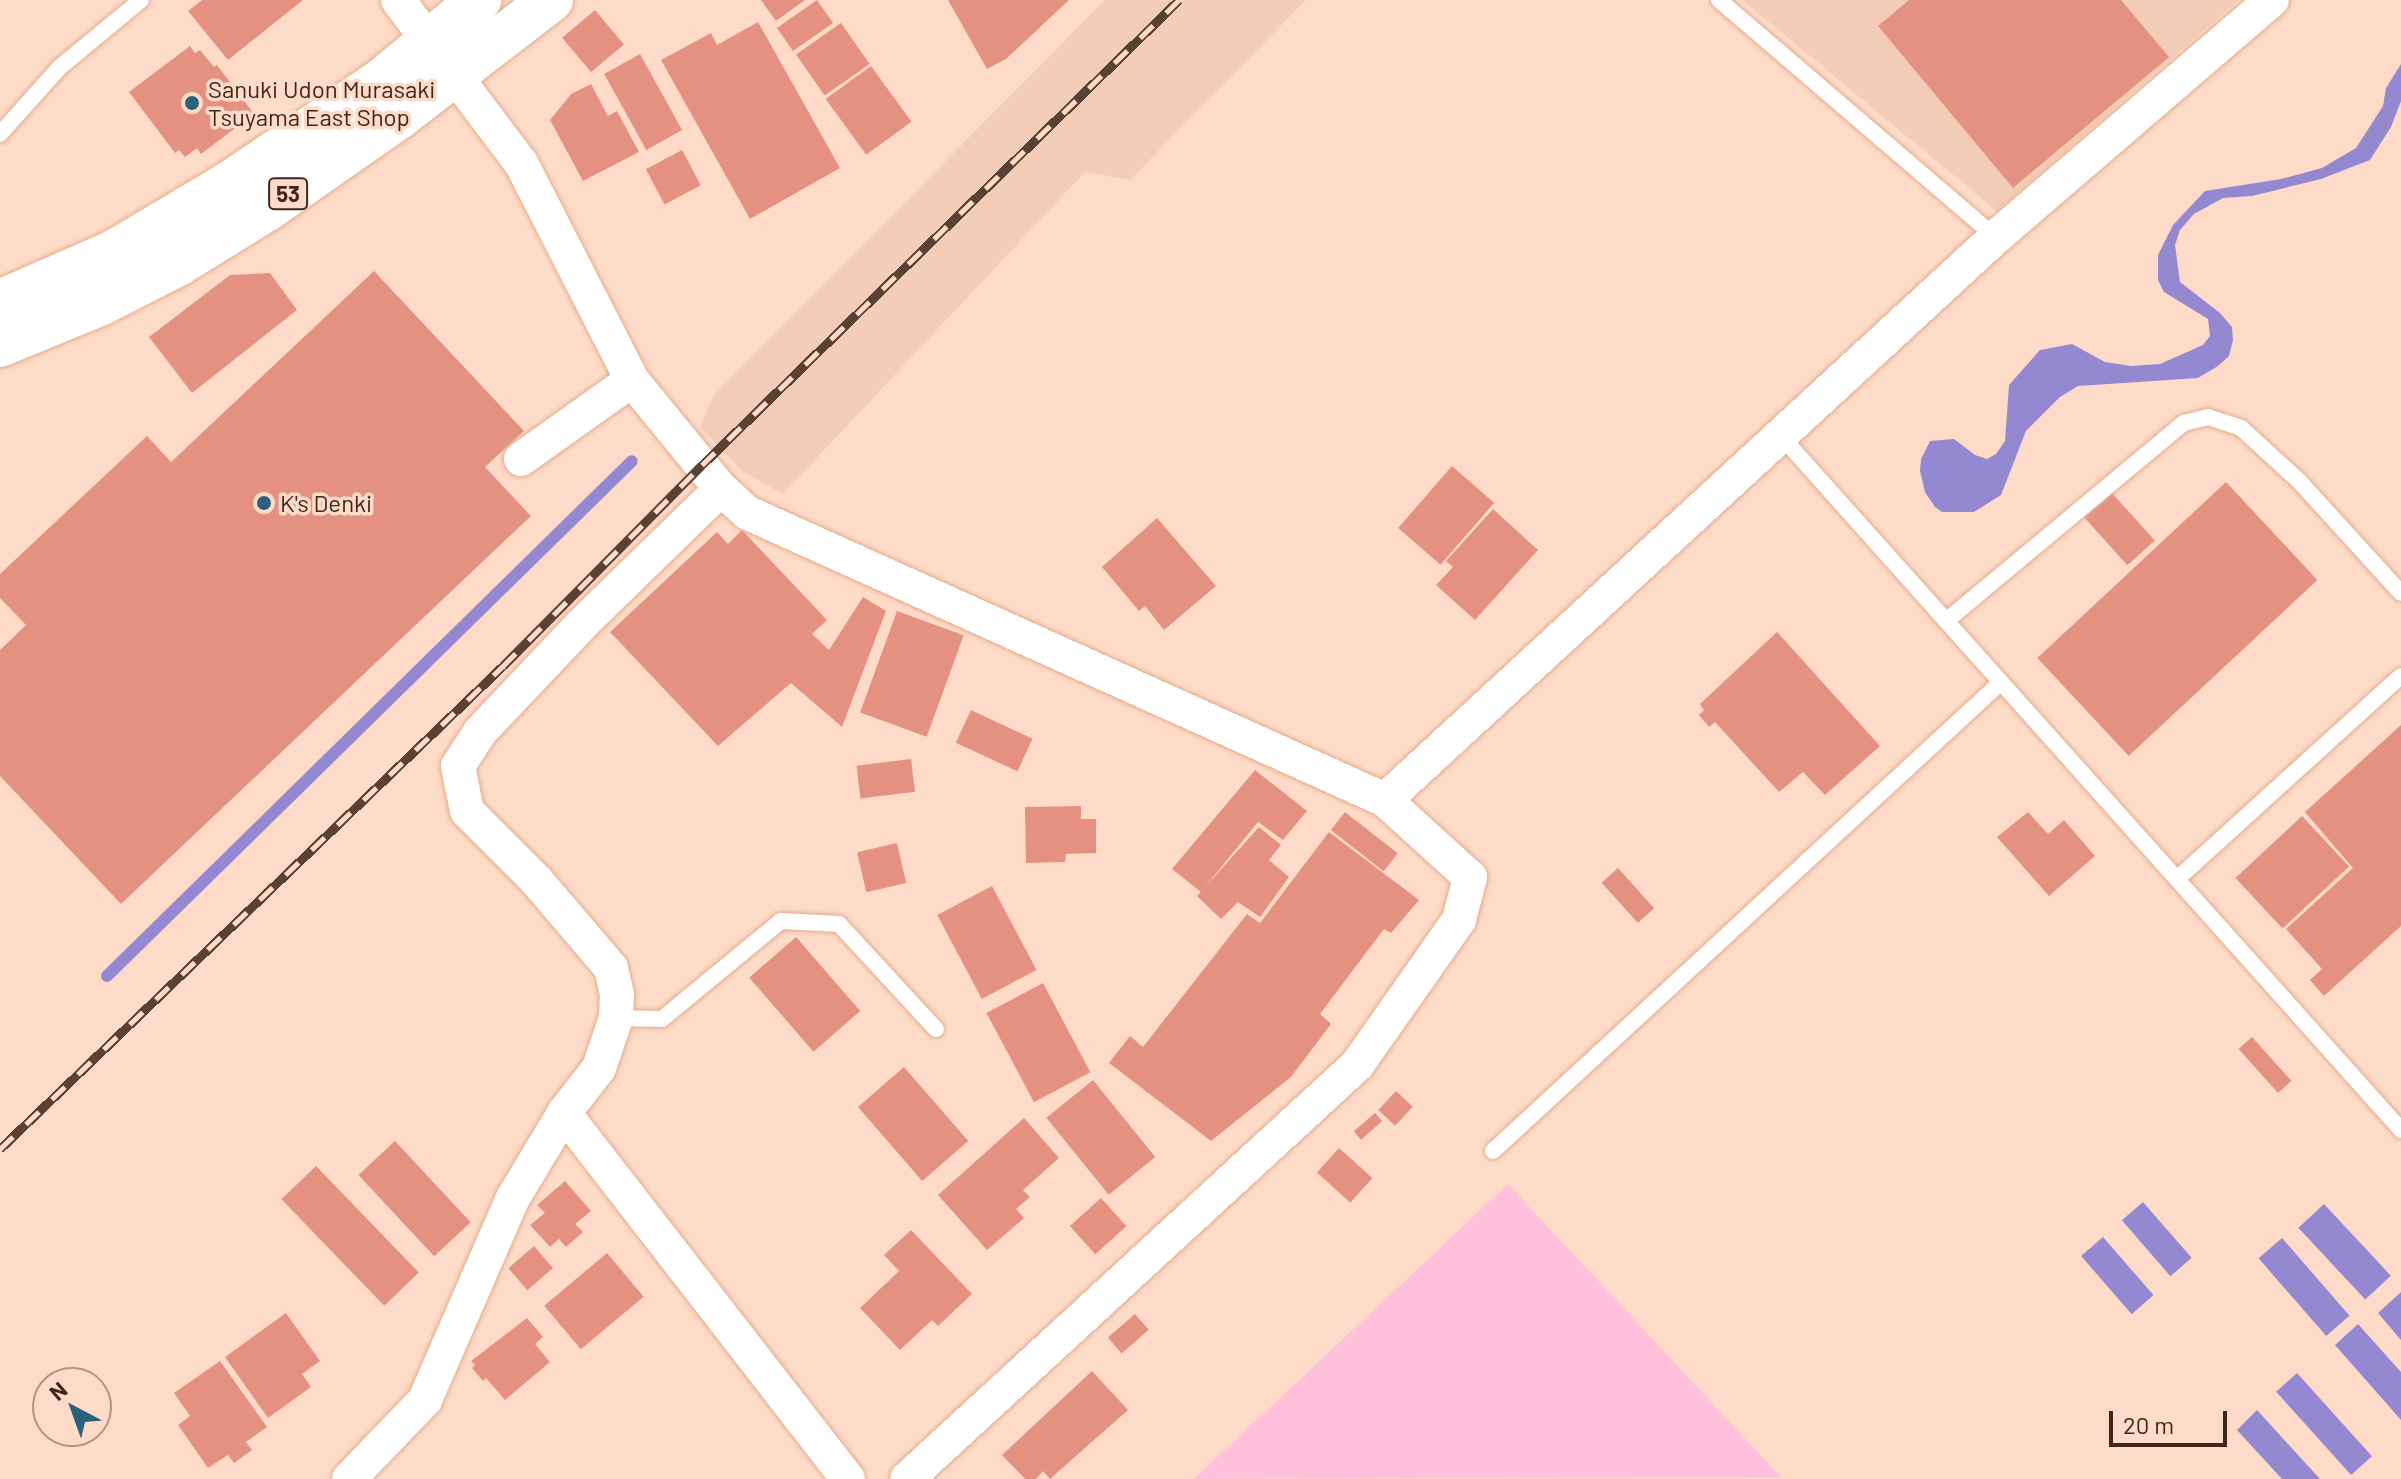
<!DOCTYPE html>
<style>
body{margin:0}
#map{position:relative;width:2401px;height:1479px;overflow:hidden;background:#fedbc8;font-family:Barlow,sans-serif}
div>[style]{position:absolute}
.built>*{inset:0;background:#f3cdb7}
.green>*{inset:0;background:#fec0db}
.water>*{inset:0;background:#9489d0;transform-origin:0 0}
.stream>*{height:12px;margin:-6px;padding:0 6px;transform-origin:6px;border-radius:6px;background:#9489d0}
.building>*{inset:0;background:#e49182;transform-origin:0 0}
.roads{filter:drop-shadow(0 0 2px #e4ac8d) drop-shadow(0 0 2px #e4ac8d)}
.lane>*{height:16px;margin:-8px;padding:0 8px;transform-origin:8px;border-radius:8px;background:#fff}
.street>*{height:34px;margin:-17px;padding:0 17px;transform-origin:17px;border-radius:17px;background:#fff}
.highway>*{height:44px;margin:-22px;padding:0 22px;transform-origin:22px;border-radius:22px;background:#fff}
.rail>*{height:9px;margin-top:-4.5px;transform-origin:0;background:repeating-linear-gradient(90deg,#fedbc8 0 18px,#594133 0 36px);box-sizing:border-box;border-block:2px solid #594133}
.dots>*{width:22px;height:22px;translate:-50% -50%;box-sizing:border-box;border:4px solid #fedbc8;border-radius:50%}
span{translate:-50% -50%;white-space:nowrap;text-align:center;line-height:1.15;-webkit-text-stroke:7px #fedbc8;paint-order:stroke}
.shield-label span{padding:2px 6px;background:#fedbc8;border:2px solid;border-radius:6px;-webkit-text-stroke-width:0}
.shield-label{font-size:22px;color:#3d271a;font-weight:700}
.poi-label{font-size:24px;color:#3d271a}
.left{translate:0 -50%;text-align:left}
.north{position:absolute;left:32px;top:1367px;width:80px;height:80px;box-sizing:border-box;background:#fedbc8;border:2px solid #b19382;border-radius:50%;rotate:319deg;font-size:22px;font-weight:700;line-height:32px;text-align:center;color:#3d271a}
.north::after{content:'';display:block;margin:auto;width:28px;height:36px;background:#2a627c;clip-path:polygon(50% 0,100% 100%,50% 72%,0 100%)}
.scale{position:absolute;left:2109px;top:1411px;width:118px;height:36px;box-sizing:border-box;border:4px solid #3d271a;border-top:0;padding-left:10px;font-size:24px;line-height:28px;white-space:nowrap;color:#3d271a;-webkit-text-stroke:6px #fedbc8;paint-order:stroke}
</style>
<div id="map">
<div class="built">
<div style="clip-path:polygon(1105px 0,1306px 0,1130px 180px,1085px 172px,783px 494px,742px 471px,700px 427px,714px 395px)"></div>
<div style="clip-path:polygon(1742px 0,2238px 0,1997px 211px)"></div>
</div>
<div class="green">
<div style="clip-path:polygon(1508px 1184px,1781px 1477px,1194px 1479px)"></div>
</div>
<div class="water">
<div style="clip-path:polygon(2401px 64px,2401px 101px,2391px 127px,2370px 160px,2321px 179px,2252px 196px,2223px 198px,2194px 214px,2180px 230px,2175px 245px,2180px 282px,2220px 313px,2232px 327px,2233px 340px,2229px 356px,2218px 366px,2198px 378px,2078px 386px,2060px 397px,2026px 431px,2001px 495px,1974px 512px,1942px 512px,1935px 507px,1925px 492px,1920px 471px,1921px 459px,1930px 441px,1954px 439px,1975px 455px,1987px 459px,1996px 454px,2005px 441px,2009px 385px,2040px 350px,2072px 344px,2105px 362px,2131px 366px,2160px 364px,2203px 345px,2210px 336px,2208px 319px,2164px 292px,2158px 280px,2158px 255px,2173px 225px,2205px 191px,2281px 179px,2322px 168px,2356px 148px,2383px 106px,2386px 88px)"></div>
<div style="left:2143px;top:1202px;width:74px;height:28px;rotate:49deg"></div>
<div style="left:2324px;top:1204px;width:98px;height:35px;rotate:47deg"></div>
<div style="left:2103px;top:1237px;width:77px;height:29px;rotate:49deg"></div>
<div style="left:2282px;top:1238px;width:103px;height:31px;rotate:49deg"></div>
<div style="clip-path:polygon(2401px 1292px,2401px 1340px,2378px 1313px)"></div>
<div style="clip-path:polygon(2358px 1324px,2401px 1372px,2401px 1420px,2335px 1345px)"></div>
<div style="left:2297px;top:1373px;width:112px;height:28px;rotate:48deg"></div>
<div style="clip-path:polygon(2257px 1410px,2320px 1479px,2282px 1479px,2237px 1430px)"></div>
</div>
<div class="stream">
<div style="left:107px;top:976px;width:735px;rotate:-44.45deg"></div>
</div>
<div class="building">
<div style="clip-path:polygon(202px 0,303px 0,228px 60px,188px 11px)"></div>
<div style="clip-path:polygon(761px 0,805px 0,776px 21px)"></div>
<div style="left:817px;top:0;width:28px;height:49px;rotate:55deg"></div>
<div style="clip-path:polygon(948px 0,1069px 0,1006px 59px,987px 69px)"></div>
<div style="clip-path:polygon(1909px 0,2121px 0,2169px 57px,2013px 188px,1878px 26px)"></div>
<div style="left:595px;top:10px;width:45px;height:43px;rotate:50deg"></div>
<div style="clip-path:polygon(758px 22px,840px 168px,750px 219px,661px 60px,711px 33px,717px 45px)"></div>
<div style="left:841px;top:23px;width:50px;height:55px;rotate:55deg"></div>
<div style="clip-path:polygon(190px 46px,195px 53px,200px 50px,214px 67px,217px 65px,254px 114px,201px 154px,197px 148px,185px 157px,179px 150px,175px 153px,129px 92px)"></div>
<div style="left:640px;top:54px;width:87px;height:41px;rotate:61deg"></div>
<div style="left:871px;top:66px;width:69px;height:56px;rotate:54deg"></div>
<div style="clip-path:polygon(591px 84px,608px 116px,617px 111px,639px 152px,583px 181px,550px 120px,571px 94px)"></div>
<div style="left:682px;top:150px;width:40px;height:41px;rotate:62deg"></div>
<div style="clip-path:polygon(374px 271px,524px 431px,485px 467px,531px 516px,121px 904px,0 776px,0 650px,26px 625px,0 598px,0 574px,147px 436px,171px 462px)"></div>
<div style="clip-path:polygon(270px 273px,297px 310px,192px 393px,149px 337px,230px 275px)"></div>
<div style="left:1452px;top:466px;width:56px;height:82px;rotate:41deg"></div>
<div style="left:2226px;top:482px;width:134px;height:258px;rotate:47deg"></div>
<div style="left:2112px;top:493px;width:64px;height:37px;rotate:48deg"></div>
<div style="clip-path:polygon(1493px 509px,1538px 550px,1475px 620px,1436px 585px,1453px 567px,1446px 561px)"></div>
<div style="clip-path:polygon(1157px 518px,1216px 586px,1164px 630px,1145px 606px,1139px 611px,1102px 567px)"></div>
<div style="clip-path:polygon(742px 530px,827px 620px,812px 634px,829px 650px,863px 597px,886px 611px,842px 727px,791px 683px,718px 746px,610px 632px,717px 532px,728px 544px)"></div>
<div style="left:897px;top:611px;width:71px;height:108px;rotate:20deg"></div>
<div style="clip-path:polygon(1777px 632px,1880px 746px,1825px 795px,1803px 772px,1779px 792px,1715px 722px,1709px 727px,1699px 715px,1704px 710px,1700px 704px)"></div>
<div style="left:971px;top:710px;width:68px;height:36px;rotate:25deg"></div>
<div style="clip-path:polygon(2401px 725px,2401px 926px,2324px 996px,2310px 980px,2322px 969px,2286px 929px,2353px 868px,2305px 812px)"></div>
<div style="left:911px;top:759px;width:33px;height:55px;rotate:83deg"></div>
<div style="clip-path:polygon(1255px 770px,1307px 811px,1283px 840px,1258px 822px,1201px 892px,1172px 869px)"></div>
<div style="clip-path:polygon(1081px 806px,1081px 819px,1096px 819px,1096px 853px,1066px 854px,1065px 862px,1026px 863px,1025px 807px)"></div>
<div style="left:1345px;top:812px;width:67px;height:23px;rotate:38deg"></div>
<div style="clip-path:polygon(2028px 812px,2048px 834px,2064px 820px,2095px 856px,2049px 896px,1997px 837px)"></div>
<div style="left:2302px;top:816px;width:69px;height:91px;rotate:47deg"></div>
<div style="clip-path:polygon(1259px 827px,1281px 845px,1269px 860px,1289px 877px,1260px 917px,1238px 902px,1221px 919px,1197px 896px)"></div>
<div style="clip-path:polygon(1329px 832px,1419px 900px,1391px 933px,1384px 929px,1320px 1014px,1331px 1024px,1291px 1077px,1211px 1141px,1109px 1063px,1130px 1036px,1143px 1047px,1247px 914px,1260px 923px)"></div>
<div style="left:897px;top:843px;width:41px;height:41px;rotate:77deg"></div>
<div style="left:1618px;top:868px;width:54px;height:22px;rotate:48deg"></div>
<div style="left:992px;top:886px;width:95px;height:62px;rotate:62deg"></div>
<div style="left:796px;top:937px;width:98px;height:62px;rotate:49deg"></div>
<div style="left:1043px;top:983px;width:101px;height:64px;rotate:62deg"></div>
<div style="left:2252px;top:1037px;width:59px;height:18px;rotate:48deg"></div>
<div style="left:904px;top:1067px;width:98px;height:61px;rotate:49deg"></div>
<div style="left:1093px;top:1080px;width:99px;height:60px;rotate:51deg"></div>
<div style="left:1396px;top:1091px;width:23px;height:26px;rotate:43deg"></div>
<div style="left:1375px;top:1113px;width:11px;height:28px;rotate:49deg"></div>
<div style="clip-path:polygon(1024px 1118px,1059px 1158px,1023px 1190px,1030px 1197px,1016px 1209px,1024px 1218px,987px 1250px,938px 1195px)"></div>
<div style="left:395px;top:1141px;width:111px;height:50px;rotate:47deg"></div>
<div style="left:1339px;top:1148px;width:45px;height:33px;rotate:42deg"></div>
<div style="left:316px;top:1166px;width:148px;height:48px;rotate:46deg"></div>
<div style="clip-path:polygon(565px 1181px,591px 1211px,575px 1224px,583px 1232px,566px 1247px,559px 1239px,550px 1247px,530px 1225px,545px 1213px,537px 1205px)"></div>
<div style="left:1101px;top:1198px;width:38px;height:42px;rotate:48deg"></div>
<div style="clip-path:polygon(911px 1230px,972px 1294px,938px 1326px,932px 1320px,900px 1350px,860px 1308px,899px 1271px,884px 1255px)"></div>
<div style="left:534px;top:1246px;width:29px;height:34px;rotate:49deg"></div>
<div style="left:607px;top:1253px;width:57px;height:82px;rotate:50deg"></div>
<div style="clip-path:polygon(286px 1313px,320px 1361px,302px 1374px,311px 1387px,268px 1418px,225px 1357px)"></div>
<div style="left:1135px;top:1314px;width:21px;height:36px;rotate:49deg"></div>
<div style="clip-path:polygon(527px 1318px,543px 1337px,535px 1344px,550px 1362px,505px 1400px,486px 1378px,483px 1381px,472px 1368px,475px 1365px,471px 1361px)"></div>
<div style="clip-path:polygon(220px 1361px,267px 1427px,246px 1442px,252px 1450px,234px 1463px,228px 1455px,208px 1468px,178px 1425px,190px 1416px,174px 1393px)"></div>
<div style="clip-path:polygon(1092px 1371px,1128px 1410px,1050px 1479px,1043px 1471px,1036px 1479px,1025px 1479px,1002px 1455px)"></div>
</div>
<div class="roads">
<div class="lane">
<div style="left:1719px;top:0;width:365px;rotate:40.6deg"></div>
<div style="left:0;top:134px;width:90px;rotate:-48.2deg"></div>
<div style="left:60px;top:67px;width:105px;rotate:-39.6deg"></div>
<div style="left:1781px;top:436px;width:931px;rotate:48.22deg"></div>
<div style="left:1946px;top:621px;width:310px;rotate:-39.8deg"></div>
<div style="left:2184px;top:423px;width:25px;rotate:-14deg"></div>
<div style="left:2208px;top:417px;width:35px;rotate:18deg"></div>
<div style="left:2241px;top:428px;width:79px;rotate:42.4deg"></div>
<div style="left:2299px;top:481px;width:151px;rotate:47.7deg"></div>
<div style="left:2177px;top:879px;width:302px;rotate:-42.2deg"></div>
<div style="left:616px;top:1018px;width:46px;rotate:1.2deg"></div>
<div style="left:662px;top:1019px;width:154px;rotate:-39.5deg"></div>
<div style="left:781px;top:921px;width:58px;rotate:3deg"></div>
<div style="left:839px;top:924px;width:143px;rotate:47.3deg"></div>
<div style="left:1493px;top:1151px;width:691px;rotate:-42.71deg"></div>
</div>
<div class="street">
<div style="left:398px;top:0;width:204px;rotate:53deg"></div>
<div style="left:521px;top:163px;width:244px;rotate:62.9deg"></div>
<div style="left:632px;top:380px;width:141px;rotate:50.8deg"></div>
<div style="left:721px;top:489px;width:36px;rotate:42deg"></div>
<div style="left:748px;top:513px;width:699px;rotate:24.25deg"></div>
<div style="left:1385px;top:800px;width:115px;rotate:42.2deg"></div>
<div style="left:1470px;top:877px;width:44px;rotate:104.3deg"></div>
<div style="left:1459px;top:920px;width:177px;rotate:125.1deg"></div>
<div style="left:1357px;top:1065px;width:611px;rotate:137.39deg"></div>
<div style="left:521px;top:459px;width:136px;rotate:-35.4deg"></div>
<div style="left:1385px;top:800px;width:831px;rotate:-42.66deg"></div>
<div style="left:1996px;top:237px;width:364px;rotate:-40.7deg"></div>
<div style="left:564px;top:1113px;width:463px;rotate:52.2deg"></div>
<div style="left:349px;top:1479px;width:110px;rotate:-46.1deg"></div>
<div style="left:425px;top:1400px;width:220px;rotate:-66.5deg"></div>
<div style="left:513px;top:1198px;width:99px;rotate:-59deg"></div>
<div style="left:564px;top:1113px;width:57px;rotate:-52.1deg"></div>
<div style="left:599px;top:1068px;width:53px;rotate:-71.2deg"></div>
<div style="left:616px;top:1018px;width:24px;rotate:-88deg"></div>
<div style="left:617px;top:994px;width:27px;rotate:-103deg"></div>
<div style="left:611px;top:968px;width:114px;rotate:-130.4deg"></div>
<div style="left:537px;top:881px;width:99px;rotate:-135deg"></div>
<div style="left:467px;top:811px;width:46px;rotate:-101.3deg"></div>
<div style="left:458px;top:766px;width:40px;rotate:-57.1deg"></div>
<div style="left:480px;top:732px;width:149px;rotate:-46.6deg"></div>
<div style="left:582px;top:624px;width:194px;rotate:-44.2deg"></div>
</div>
<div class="highway">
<div style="left:0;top:302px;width:127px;rotate:-23.7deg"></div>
<div style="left:116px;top:251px;width:133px;rotate:-30.8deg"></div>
<div style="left:230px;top:183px;width:181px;rotate:-34deg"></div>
<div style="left:380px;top:82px;width:129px;rotate:-39.6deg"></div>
<div style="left:0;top:345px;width:108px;rotate:-22.3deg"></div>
<div style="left:100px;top:304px;width:88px;rotate:-27.1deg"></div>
<div style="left:178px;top:264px;width:105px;rotate:-31.7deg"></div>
<div style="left:267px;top:209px;width:161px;rotate:-34.9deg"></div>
<div style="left:399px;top:117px;width:192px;rotate:-37.6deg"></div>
</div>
</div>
<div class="rail">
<div style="left:0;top:1149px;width:697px;rotate:-43.84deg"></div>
<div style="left:503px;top:666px;width:283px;rotate:-45.3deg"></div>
<div style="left:702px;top:465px;width:666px;rotate:-44.27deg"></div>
</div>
<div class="dots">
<div style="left:192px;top:103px;background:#2a627c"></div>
<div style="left:264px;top:503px;background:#2a627c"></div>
</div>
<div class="shield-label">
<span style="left:288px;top:194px">53</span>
</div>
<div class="poi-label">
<span class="left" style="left:208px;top:103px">Sanuki Udon Murasaki<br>Tsuyama East Shop</span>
<span class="left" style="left:280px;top:503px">K's Denki</span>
</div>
<div class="north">N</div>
<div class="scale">20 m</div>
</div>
